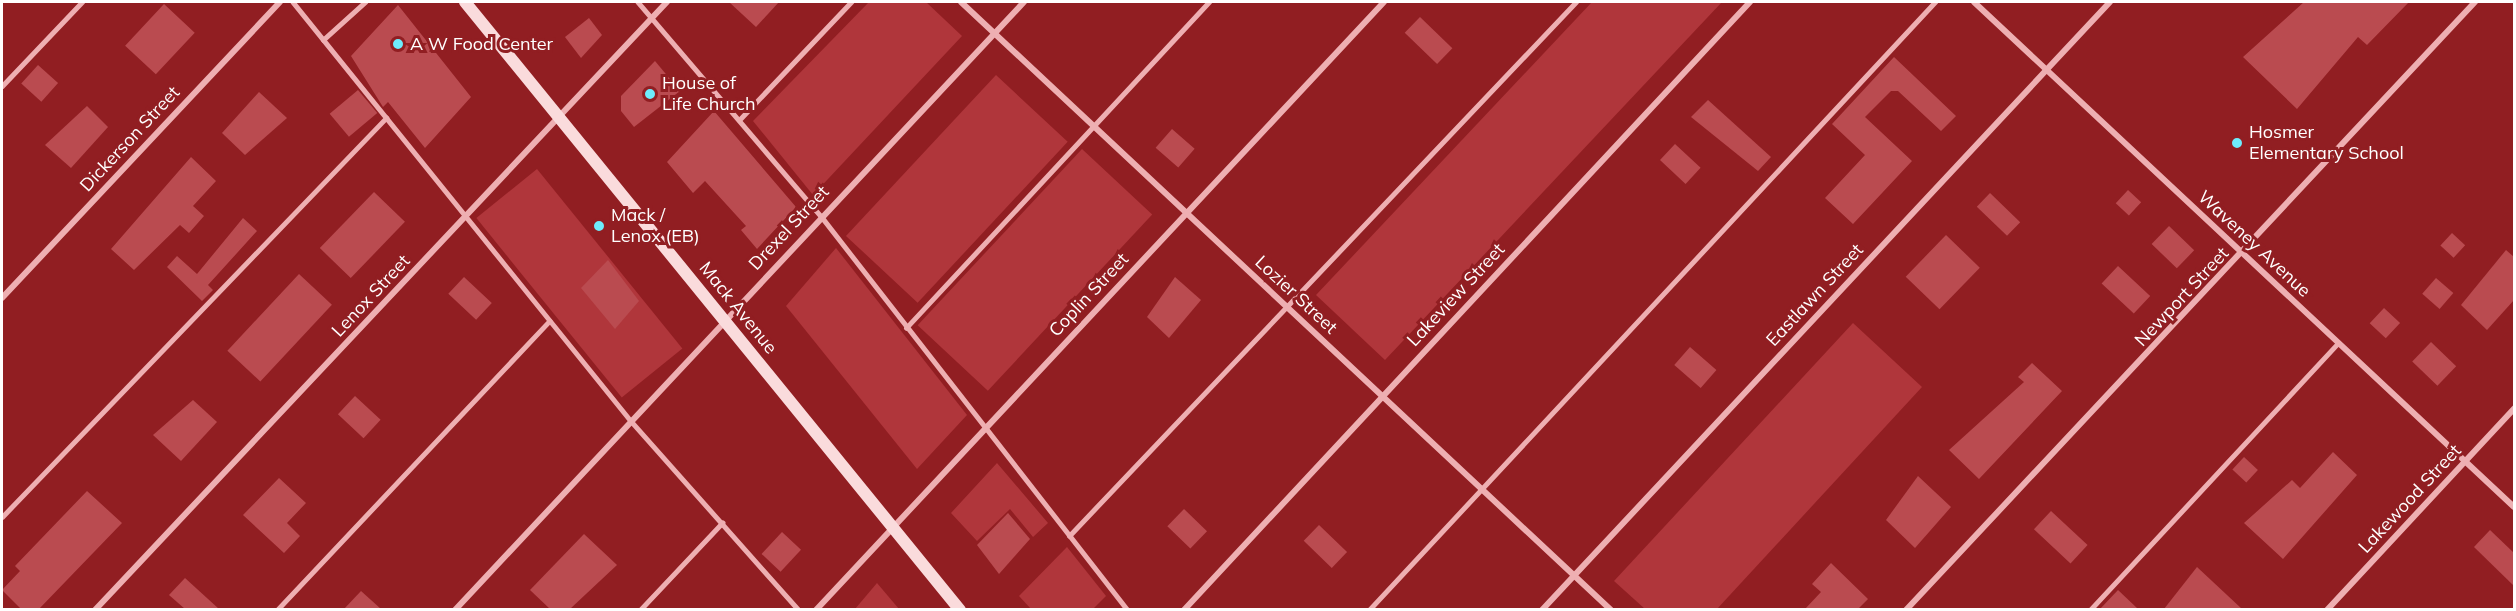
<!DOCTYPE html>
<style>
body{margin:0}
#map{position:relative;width:2516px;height:611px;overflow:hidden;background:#911e22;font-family:Mulish,sans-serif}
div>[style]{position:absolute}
.green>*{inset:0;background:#b0363b;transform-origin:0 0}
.building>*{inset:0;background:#ba4b50;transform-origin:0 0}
.lane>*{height:4.5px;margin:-2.25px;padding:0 2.25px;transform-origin:2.25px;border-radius:2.25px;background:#eeafb2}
.street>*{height:6px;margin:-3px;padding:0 3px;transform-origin:3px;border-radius:3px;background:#eeafb2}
.secondary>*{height:12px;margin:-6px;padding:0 6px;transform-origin:6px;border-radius:6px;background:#fadbdc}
.dots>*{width:16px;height:16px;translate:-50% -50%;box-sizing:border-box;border:3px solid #911e22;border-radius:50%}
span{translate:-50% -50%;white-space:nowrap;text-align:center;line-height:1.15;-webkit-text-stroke:6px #911e22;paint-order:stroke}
.poi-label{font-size:18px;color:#fff}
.left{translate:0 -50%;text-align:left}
.street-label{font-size:18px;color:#fff}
.frame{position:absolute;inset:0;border:3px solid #fff;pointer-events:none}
</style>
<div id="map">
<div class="green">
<div style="clip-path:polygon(869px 2px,926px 2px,962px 36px,813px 195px,753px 121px)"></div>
<div style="clip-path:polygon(1592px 2px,1722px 2px,1385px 360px,1316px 295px)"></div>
<div style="left:996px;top:75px;width:98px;height:220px;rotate:43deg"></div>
<div style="left:1082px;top:149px;width:96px;height:241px;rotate:43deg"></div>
<div style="left:537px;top:169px;width:231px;height:78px;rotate:51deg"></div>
<div style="clip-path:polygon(836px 248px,967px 415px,917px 469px,786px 306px)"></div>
<div style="clip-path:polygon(1853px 323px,1922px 387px,1717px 609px,1645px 609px,1614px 581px)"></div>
<div style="clip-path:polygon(997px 463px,1048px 523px,1033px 537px,1010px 509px,977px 541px,951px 513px)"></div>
<div style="clip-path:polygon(1067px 547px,1106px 596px,1093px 609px,1031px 609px,1019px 596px)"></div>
<div style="clip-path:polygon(877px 583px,899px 609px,855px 609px)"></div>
</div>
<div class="building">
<div style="clip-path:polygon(729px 2px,779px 2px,756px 27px)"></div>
<div style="clip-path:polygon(2304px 2px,2409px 2px,2367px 45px,2358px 37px,2297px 109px,2243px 57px)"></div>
<div style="left:164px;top:4px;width:42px;height:57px;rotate:43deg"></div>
<div style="clip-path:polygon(398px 5px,471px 97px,425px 148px,388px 102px,383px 107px,351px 56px)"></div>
<div style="left:1420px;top:17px;width:45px;height:22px;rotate:44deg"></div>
<div style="clip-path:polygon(589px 18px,602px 35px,581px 58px,565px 37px)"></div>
<div style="clip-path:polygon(1894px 57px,1956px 116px,1941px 131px,1898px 91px,1891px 91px,1865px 117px,1912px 161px,1853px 224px,1825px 198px,1865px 155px,1832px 124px)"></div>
<div style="clip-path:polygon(655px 61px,680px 91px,634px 127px,621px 111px,621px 96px)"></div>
<div style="left:38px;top:65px;width:27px;height:25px;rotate:42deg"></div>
<div style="left:358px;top:90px;width:30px;height:37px;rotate:50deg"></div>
<div style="clip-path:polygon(259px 92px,287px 118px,245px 155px,222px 133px)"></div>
<div style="clip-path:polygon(1708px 100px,1771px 157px,1758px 171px,1691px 117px)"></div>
<div style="clip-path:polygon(87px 106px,108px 127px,71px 168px,45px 145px)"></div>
<div style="clip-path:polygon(714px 111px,796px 207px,757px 249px,741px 230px,746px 226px,705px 181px,693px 193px,667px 162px)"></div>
<div style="left:1172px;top:129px;width:30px;height:25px;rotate:41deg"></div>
<div style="left:1675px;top:144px;width:35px;height:22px;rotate:43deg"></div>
<div style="clip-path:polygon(191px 157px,216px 181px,193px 206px,204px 216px,189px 233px,180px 225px,134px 270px,111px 249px)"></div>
<div style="left:2128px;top:190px;width:18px;height:18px;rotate:43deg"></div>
<div style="left:374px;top:192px;width:43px;height:78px;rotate:44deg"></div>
<div style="left:1990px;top:193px;width:42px;height:19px;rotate:44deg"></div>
<div style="clip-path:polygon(243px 218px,257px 231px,208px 285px,213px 290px,202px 301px,167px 267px,177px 256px,197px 274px)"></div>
<div style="left:2169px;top:226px;width:35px;height:25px;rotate:44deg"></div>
<div style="left:2452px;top:233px;width:18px;height:17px;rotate:43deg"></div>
<div style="left:1946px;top:235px;width:47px;height:58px;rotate:44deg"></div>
<div style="clip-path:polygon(2506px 250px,2514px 257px,2514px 300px,2487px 330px,2461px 305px)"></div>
<div style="clip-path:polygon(608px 260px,639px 301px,615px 329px,581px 288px)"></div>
<div style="left:2118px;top:266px;width:44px;height:24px;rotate:43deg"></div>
<div style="left:299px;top:274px;width:45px;height:105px;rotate:43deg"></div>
<div style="left:464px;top:277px;width:38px;height:23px;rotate:43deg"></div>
<div style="clip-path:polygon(1175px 277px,1201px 300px,1169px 338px,1147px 317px)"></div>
<div style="left:2436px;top:278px;width:23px;height:21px;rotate:41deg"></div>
<div style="left:2384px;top:308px;width:22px;height:21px;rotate:43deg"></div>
<div style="left:2431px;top:342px;width:35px;height:27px;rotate:44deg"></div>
<div style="left:1690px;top:347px;width:35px;height:24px;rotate:41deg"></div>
<div style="clip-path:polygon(2032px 363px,2062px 391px,1979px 479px,1949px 450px,2024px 382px,2018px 377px)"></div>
<div style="left:355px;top:396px;width:35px;height:25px;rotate:43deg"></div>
<div style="clip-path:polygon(193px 400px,217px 422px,181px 461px,153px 435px)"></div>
<div style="clip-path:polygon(2333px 452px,2357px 475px,2283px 559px,2244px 523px,2292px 480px,2300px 488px)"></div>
<div style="left:2244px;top:457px;width:19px;height:17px;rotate:43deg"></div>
<div style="clip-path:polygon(1918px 476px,1951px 507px,1915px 548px,1886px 520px)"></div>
<div style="clip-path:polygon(279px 478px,306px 503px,287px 523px,300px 536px,284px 553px,243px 515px)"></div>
<div style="clip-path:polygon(87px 491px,122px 523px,39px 609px,21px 609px,2px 590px,20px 571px,15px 566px)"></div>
<div style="left:1184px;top:509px;width:32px;height:24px;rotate:44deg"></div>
<div style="left:2051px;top:511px;width:50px;height:25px;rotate:43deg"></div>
<div style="clip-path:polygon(1008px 513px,1030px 539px,999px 574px,977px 545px)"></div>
<div style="left:1319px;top:525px;width:39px;height:22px;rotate:44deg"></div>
<div style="clip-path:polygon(2490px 530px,2514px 553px,2514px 586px,2474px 547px)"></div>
<div style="left:782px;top:532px;width:26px;height:30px;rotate:43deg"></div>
<div style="clip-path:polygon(584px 534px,617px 565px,570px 609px,550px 609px,530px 590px)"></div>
<div style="clip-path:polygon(1831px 563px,1868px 599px,1858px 609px,1805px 609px,1821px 592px,1812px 584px)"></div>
<div style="clip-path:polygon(2197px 567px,2242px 609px,2164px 609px)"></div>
<div style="clip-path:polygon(185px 578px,219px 609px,185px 609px,169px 595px)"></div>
<div style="clip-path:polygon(2118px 590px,2138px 609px,2100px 609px)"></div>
<div style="clip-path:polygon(361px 591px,381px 609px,344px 609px)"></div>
</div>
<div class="lane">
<div style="left:293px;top:2px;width:538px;rotate:51.11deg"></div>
<div style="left:631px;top:421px;width:253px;rotate:48.4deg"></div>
<div style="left:638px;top:2px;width:282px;rotate:49.5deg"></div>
<div style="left:821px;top:216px;width:499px;rotate:52.1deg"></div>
<div style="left:323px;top:40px;width:57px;rotate:-42.1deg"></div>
<div style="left:2px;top:86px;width:116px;rotate:-46.4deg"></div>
<div style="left:741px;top:118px;width:160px;rotate:-46.5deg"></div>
<div style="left:906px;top:328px;width:445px;rotate:-47.1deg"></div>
<div style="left:2px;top:517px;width:554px;rotate:-46.1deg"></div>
<div style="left:1069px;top:536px;width:736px;rotate:-46.49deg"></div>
<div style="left:277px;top:610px;width:397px;rotate:-46.7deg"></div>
<div style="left:640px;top:610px;width:120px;rotate:-46.7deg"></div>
<div style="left:1369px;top:610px;width:831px;rotate:-47.05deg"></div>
<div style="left:2090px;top:610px;width:364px;rotate:-47.1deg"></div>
</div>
<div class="street">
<div style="left:961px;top:2px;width:890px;rotate:43.09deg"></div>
<div style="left:1974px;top:2px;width:739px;rotate:43.08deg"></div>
<div style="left:2px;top:298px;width:406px;rotate:-46.8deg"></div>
<div style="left:95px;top:610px;width:835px;rotate:-46.75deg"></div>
<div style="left:455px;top:610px;width:833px;rotate:-46.9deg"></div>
<div style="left:816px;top:610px;width:832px;rotate:-46.95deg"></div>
<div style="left:1184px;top:610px;width:831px;rotate:-47.05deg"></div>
<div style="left:1542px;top:610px;width:832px;rotate:-46.95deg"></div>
<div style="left:1906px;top:610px;width:833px;rotate:-46.9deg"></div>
<div style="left:2327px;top:610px;width:275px;rotate:-47.1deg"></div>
</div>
<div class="secondary">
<div style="left:465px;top:2px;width:784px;rotate:50.85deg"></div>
</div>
<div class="dots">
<div style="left:398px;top:44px;background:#6eecfc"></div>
<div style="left:650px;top:94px;background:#6eecfc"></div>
<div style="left:2237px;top:143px;background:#6eecfc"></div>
<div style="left:599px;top:226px;background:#6eecfc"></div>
</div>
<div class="poi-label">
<span class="left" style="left:410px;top:44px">A W Food Center</span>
<span class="left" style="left:662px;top:94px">House of<br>Life Church</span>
<span class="left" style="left:2249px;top:143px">Hosmer<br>Elementary School</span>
<span class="left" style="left:611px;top:226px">Mack /<br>Lenox (EB)</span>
</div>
<div class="street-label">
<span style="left:130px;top:139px;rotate:-47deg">Dickerson Street</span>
<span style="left:789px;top:228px;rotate:-47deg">Drexel Street</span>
<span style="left:2254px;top:244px;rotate:43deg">Waveney Avenue</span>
<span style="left:1089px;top:295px;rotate:-47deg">Coplin Street</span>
<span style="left:1296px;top:295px;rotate:43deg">Lozier Street</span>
<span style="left:1456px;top:295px;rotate:-47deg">Lakeview Street</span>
<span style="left:1815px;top:295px;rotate:-47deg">Eastlawn Street</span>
<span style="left:371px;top:296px;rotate:-47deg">Lenox Street</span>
<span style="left:2182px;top:297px;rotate:-47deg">Newport Street</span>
<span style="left:738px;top:308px;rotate:51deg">Mack Avenue</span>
<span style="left:2410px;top:499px;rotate:-47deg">Lakewood Street</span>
</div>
<div class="frame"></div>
</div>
